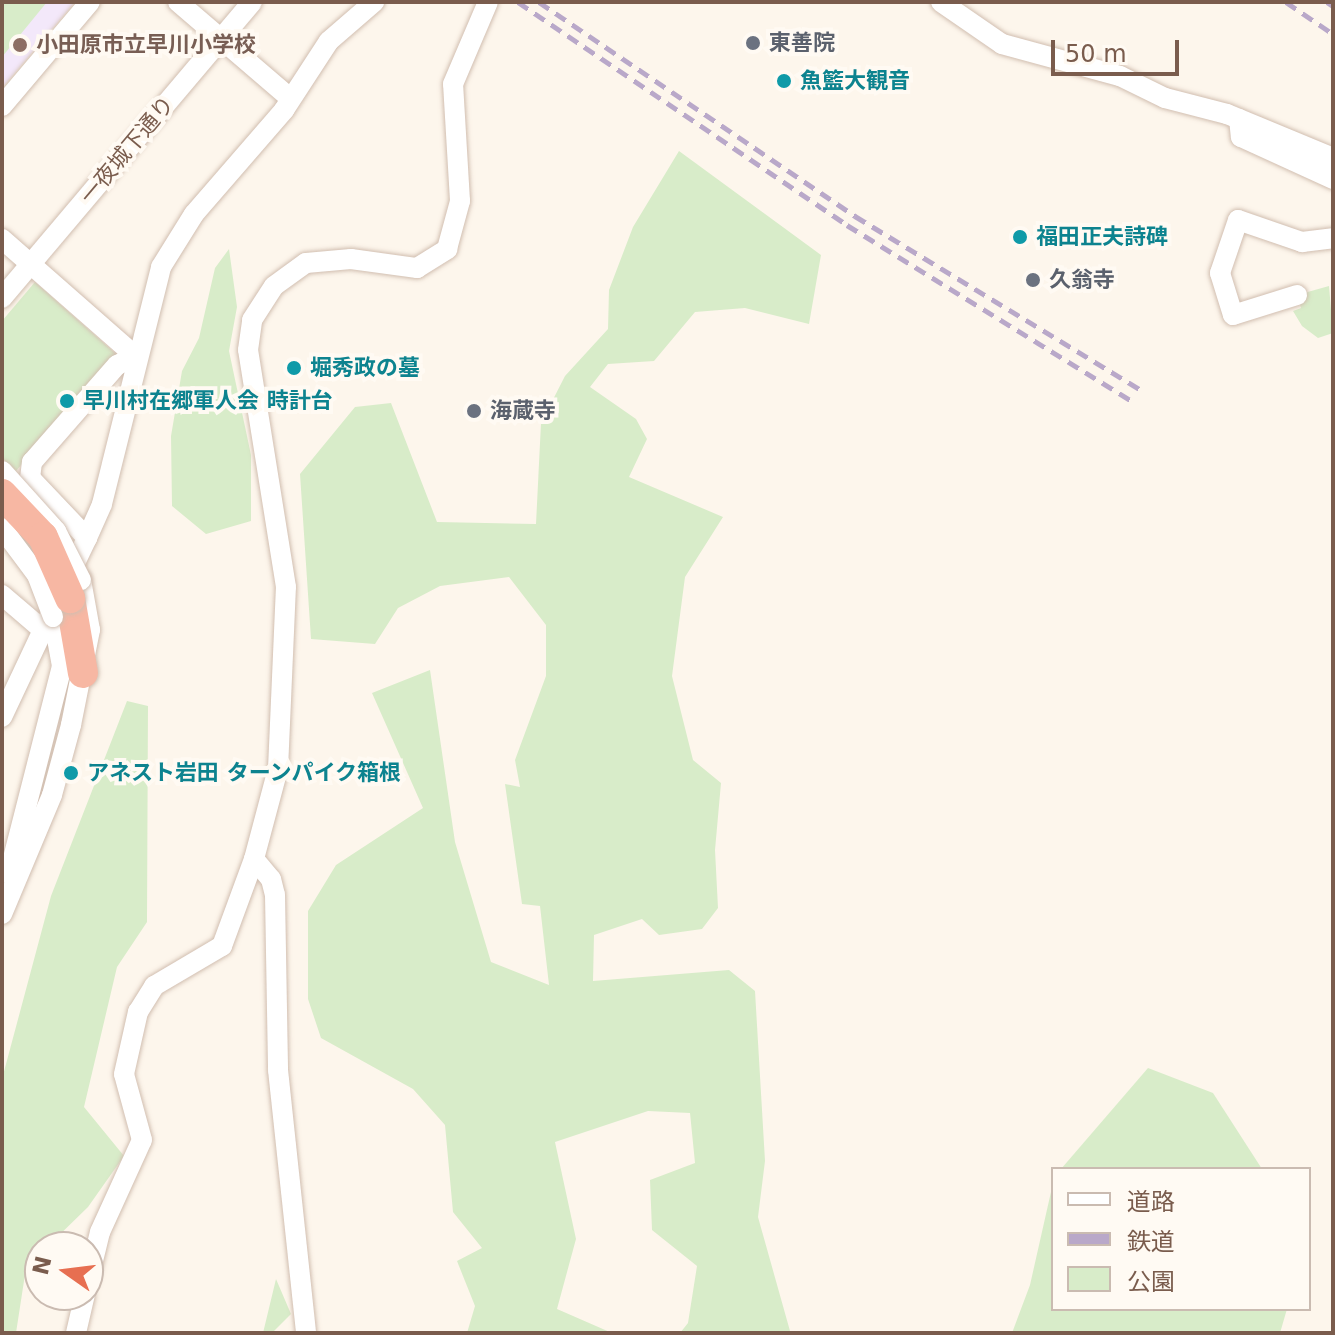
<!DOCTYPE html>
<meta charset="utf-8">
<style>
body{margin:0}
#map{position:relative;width:1335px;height:1335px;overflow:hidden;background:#fdf6ec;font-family:"DejaVu Sans","Noto Sans JP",sans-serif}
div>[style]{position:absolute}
.education>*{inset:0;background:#f3e8fa}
.green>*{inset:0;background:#d8ecc9}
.roads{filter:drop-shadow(0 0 2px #d1beb0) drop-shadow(0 0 2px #d1beb0)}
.minor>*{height:20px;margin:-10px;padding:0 10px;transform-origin:10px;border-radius:10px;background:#fff}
.highway>*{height:30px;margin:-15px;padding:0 15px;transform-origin:15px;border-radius:15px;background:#f7b7a3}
.rail>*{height:5px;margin-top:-2.5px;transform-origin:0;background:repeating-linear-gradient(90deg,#b9a8c9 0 12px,transparent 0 20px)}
.bridges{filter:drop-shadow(0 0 2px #d1beb0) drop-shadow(0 0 2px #d1beb0)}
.minor-bridge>*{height:20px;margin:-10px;padding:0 10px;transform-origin:10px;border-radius:10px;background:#fff}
.highway-bridge>*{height:30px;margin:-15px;padding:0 15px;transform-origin:15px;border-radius:15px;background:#f7b7a3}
.dots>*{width:22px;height:22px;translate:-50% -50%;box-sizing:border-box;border:4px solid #fffaf3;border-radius:50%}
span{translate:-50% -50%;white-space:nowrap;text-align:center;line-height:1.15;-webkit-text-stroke:8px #fffaf3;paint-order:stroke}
.worship-label{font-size:22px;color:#5b616d;font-weight:700}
.left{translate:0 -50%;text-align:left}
.education-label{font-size:22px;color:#785e54;font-weight:700}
.culture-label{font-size:22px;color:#0d838f;font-weight:700}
.street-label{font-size:22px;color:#7a5c4d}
.frame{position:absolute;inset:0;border:4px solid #7a5c4d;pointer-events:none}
.legend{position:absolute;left:1051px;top:1167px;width:260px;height:144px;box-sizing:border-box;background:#fffaf3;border:2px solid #cabbb1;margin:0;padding:10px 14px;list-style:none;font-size:24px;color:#7a5c4d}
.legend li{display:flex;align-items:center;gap:16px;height:40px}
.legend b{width:40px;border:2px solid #cabbb1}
.north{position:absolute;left:24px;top:1231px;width:80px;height:80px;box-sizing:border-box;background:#fffaf3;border:2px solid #cabbb1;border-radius:50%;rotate:284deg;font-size:22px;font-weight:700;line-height:32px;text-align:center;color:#7a5c4d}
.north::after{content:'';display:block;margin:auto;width:28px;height:36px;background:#e76f51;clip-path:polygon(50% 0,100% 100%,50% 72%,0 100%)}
.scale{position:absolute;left:1051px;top:40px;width:128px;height:36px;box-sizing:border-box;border:4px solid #7a5c4d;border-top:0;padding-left:10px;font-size:24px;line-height:28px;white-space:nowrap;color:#7a5c4d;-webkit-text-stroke:6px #fffaf3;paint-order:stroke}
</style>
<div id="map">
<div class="education">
<div style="clip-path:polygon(2px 2px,75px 2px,2px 88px)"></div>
</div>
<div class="green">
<div style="clip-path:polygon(2px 2px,47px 2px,2px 57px)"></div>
<div style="clip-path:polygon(679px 151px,821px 255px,809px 324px,745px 308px,695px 312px,654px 361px,608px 364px,590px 387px,636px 419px,647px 439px,629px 477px,723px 517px,685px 577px,672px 676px,693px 760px,721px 783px,715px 850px,718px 908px,702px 929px,659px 935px,642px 919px,594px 935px,593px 981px,729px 970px,755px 991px,765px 1161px,758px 1217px,790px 1331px,680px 1333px,688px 1323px,697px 1266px,652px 1230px,650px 1180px,695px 1163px,690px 1113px,648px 1111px,555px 1142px,576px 1239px,557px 1309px,612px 1333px,467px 1333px,475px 1306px,457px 1261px,482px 1248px,453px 1212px,445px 1125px,413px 1089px,321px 1038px,308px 999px,308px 911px,336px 865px,423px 808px,372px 693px,430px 670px,455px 842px,491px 962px,549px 985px,540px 906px,522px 904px,505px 784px,520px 787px,515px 760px,546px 676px,546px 625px,509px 577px,440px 586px,398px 608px,375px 644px,311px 639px,300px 474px,355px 407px,391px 403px,437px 522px,536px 524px,541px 423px,565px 376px,608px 329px,609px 290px,633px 227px)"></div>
<div style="clip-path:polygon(229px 249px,237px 307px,229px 351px,251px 455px,251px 521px,206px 534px,172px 506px,171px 436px,182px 371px,199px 338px,215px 268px)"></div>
<div style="clip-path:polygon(35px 282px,116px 354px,16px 471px,2px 458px,2px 321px)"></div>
<div style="clip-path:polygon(1329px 286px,1333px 333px,1318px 338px,1302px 326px,1293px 311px,1301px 308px,1297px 295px)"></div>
<div style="clip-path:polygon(127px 701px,148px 706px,147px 922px,117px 967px,84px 1107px,124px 1156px,88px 1207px,47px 1247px,40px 1247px,26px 1268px,16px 1333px,2px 1333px,2px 1079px,51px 896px)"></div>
<div style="clip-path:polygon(1148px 1068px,1213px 1093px,1262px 1169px,1061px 1169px)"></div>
<div style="clip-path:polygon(1053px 1183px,1053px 1309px,1287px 1309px,1280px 1333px,1012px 1333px,1030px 1285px)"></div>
<div style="clip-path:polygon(276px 1279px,291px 1314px,274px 1331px,278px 1333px,263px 1333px)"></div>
</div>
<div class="roads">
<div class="minor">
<div style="left:178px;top:2px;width:148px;rotate:40.6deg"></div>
<div style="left:941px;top:2px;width:74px;rotate:34.5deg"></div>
<div style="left:1002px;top:44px;width:122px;rotate:15.2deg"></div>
<div style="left:1120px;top:76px;width:50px;rotate:26.1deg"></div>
<div style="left:1165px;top:98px;width:64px;rotate:14.5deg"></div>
<div style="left:1227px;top:114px;width:115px;rotate:22.5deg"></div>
<div style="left:2px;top:106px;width:136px;rotate:-49.8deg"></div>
<div style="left:1239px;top:119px;width:18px;rotate:84deg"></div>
<div style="left:1241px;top:137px;width:101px;rotate:24.5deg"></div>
<div style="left:2px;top:239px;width:177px;rotate:41.3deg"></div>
<div style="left:135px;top:356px;width:20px;rotate:153deg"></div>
<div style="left:117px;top:365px;width:129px;rotate:131.2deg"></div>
<div style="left:32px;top:462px;width:16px;rotate:97deg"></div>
<div style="left:30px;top:478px;width:83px;rotate:46.5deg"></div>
<div style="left:87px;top:538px;width:102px;rotate:115.6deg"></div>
<div style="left:1297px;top:295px;width:67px;rotate:162.6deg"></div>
<div style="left:1233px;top:315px;width:44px;rotate:-107.2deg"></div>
<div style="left:1220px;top:273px;width:56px;rotate:-71.2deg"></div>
<div style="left:1238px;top:220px;width:68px;rotate:19deg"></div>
<div style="left:1302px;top:242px;width:31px;rotate:-7deg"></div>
<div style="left:2px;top:298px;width:387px;rotate:-49.8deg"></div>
<div style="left:87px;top:538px;width:37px;rotate:-66deg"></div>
<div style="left:102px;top:504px;width:244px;rotate:-76deg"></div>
<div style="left:161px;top:267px;width:62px;rotate:-58.1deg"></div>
<div style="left:194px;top:214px;width:138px;rotate:-49.1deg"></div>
<div style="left:284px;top:110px;width:82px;rotate:-56.9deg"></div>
<div style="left:329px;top:41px;width:60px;rotate:-40.9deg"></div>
<div style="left:2px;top:595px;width:54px;rotate:40.5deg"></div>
<div style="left:43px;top:630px;width:96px;rotate:115.2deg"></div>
<div style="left:254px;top:859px;width:26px;rotate:50deg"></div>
<div style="left:271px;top:879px;width:16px;rotate:76deg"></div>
<div style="left:275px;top:895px;width:175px;rotate:89deg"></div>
<div style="left:278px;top:1070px;width:264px;rotate:83.9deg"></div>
<div style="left:9px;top:874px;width:215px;rotate:-75.7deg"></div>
<div style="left:62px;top:666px;width:50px;rotate:-100.4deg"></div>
<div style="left:2px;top:914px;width:129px;rotate:-67.2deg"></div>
<div style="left:52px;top:795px;width:73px;rotate:-74.8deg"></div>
<div style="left:71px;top:725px;width:97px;rotate:-78.7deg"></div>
<div style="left:90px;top:630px;width:51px;rotate:-100.2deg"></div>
<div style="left:88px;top:1281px;width:50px;rotate:-76.2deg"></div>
<div style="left:100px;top:1232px;width:101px;rotate:-65.5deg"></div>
<div style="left:142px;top:1140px;width:68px;rotate:-105.3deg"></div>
<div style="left:124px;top:1074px;width:64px;rotate:-77.3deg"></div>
<div style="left:138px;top:1012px;width:31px;rotate:-58deg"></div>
<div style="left:154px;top:986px;width:79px;rotate:-30.5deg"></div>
<div style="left:222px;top:946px;width:93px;rotate:-69.8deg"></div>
<div style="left:254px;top:859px;width:93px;rotate:-75.1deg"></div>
<div style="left:278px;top:769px;width:182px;rotate:-87.5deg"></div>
<div style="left:286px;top:587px;width:240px;rotate:-99.1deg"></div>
<div style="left:248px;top:350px;width:30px;rotate:-82deg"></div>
<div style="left:252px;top:320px;width:40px;rotate:-57.1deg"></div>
<div style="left:274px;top:286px;width:39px;rotate:-36deg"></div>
<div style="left:306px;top:263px;width:45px;rotate:-5.1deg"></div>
<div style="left:351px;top:259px;width:67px;rotate:7.8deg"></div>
<div style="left:417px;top:268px;width:36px;rotate:-32deg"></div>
<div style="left:447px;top:249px;width:50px;rotate:-74.8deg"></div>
<div style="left:460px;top:201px;width:117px;rotate:-93.4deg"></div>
<div style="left:453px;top:84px;width:89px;rotate:-66.9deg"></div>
<div style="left:76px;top:1333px;width:39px;rotate:-77deg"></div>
</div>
<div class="highway">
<div style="left:70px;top:598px;width:76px;rotate:80.2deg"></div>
</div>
</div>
<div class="rail">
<div style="left:518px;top:2px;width:397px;rotate:34.1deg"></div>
<div style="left:847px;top:225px;width:335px;rotate:31.7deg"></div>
<div style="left:539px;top:2px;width:382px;rotate:34.1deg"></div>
<div style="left:855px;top:216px;width:335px;rotate:31.3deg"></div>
<div style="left:1286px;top:2px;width:57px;rotate:34.2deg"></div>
<div style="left:1327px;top:2px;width:7px;rotate:34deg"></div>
</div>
<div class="bridges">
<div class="minor-bridge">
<div style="left:2px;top:471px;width:81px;rotate:48deg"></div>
<div style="left:56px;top:531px;width:55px;rotate:63deg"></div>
<div style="left:2px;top:528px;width:59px;rotate:53.3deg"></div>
<div style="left:37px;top:575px;width:45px;rotate:69.1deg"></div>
</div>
<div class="highway-bridge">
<div style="left:2px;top:494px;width:59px;rotate:46.4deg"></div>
<div style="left:43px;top:537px;width:67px;rotate:66.1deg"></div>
</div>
</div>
<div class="dots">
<div style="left:753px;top:43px;background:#6b7280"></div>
<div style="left:20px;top:45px;background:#8d6e63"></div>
<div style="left:784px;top:81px;background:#0f9aa8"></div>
<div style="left:1020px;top:237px;background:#0f9aa8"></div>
<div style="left:1033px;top:280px;background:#6b7280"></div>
<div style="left:294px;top:368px;background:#0f9aa8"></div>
<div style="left:67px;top:401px;background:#0f9aa8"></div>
<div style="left:474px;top:411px;background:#6b7280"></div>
<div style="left:71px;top:773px;background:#0f9aa8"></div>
</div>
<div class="worship-label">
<span class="left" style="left:769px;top:43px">東善院</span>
<span class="left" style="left:1049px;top:280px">久翁寺</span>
<span class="left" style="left:490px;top:411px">海蔵寺</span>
</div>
<div class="education-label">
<span class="left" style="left:36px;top:45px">小田原市立早川小学校</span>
</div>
<div class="culture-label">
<span class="left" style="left:800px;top:81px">魚籃大観音</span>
<span class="left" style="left:1036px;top:237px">福田正夫詩碑</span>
<span class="left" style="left:310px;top:368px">堀秀政の墓</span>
<span class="left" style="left:83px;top:401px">早川村在郷軍人会 時計台</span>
<span class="left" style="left:87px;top:773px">アネスト岩田 ターンパイク箱根</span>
</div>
<div class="street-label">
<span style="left:127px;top:150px;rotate:-50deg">一夜城下通り</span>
</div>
<div class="frame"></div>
<ul class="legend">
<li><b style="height:10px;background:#fff"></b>道路</li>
<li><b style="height:10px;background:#b9a8c9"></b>鉄道</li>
<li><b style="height:22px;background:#d8ecc9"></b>公園</li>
</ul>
<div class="north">N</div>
<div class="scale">50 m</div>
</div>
